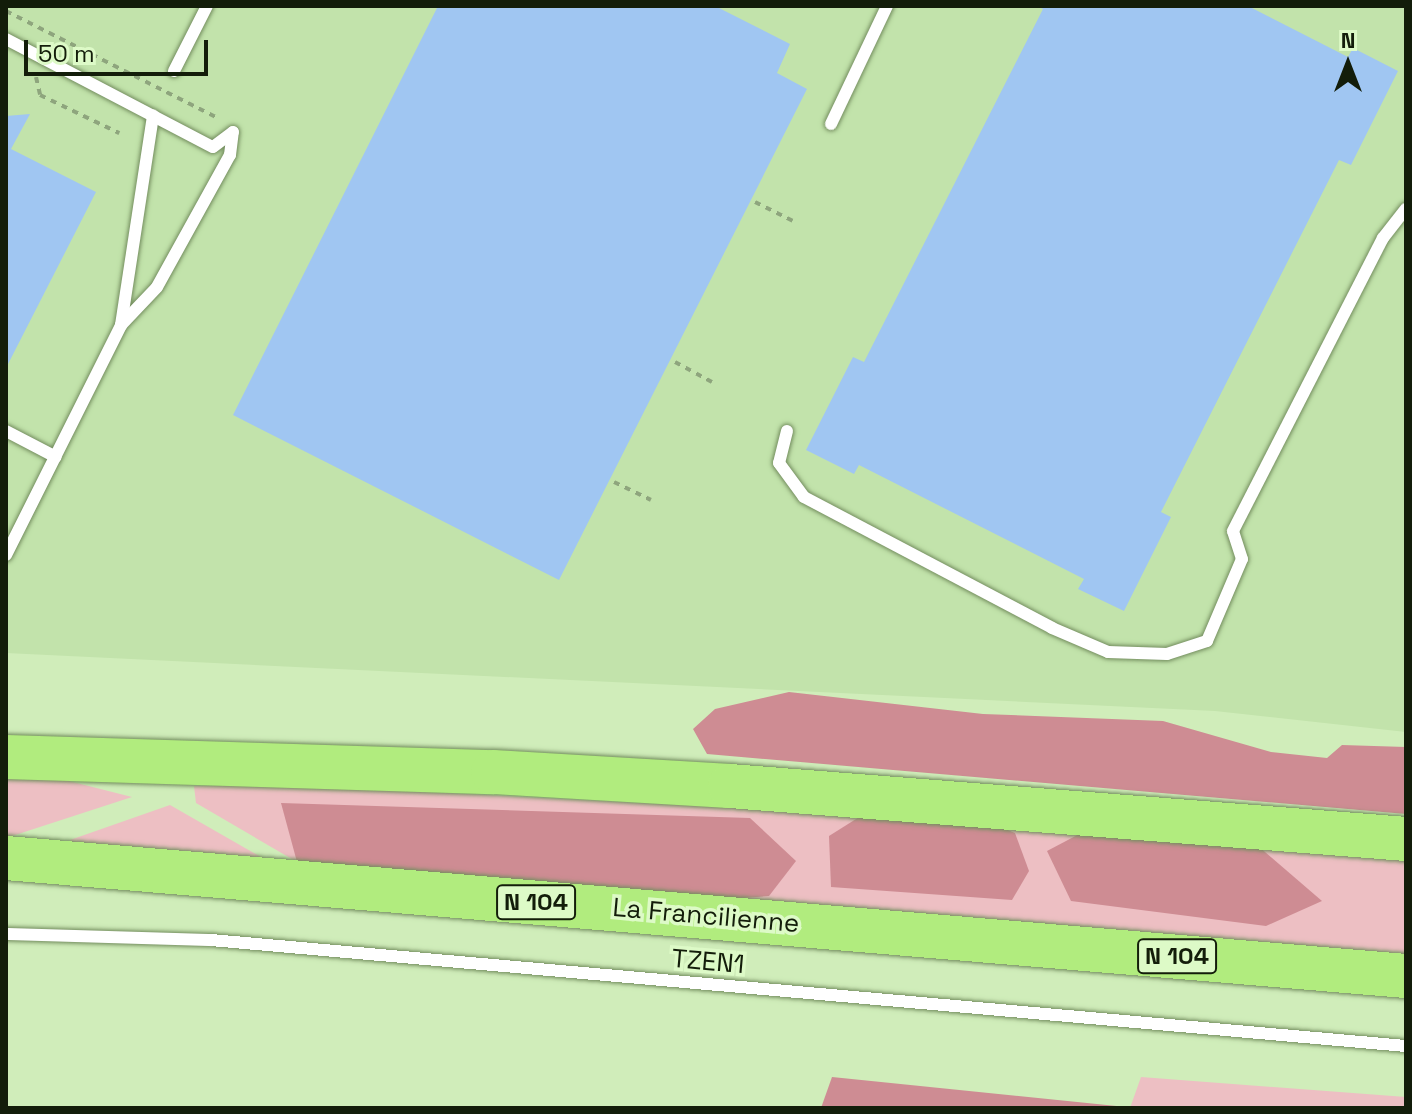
<!DOCTYPE html>
<style>
body{margin:0}
#map{position:relative;width:1412px;height:1114px;overflow:hidden;background:#d0edba;font-family:"Space Grotesk",sans-serif}
div>[style]{position:absolute}
.built>*{inset:0;background:#c2e3ab}
.green>*{inset:0;background:#edbfc3}
.forest>*{inset:0;background:#ce8c93}
.building>*{inset:0;background:#a0c6f2}
.path>*{height:4px;margin-top:-2px;transform-origin:0;background:repeating-linear-gradient(90deg,#8ea57d 0 6px,transparent 0 12px)}
.roads{filter:drop-shadow(0 0 2px #738d5e) drop-shadow(0 0 2px #738d5e)}
.lane>*{height:12px;margin:-6px;padding:0 6px;transform-origin:6px;border-radius:6px;background:#fff}
.highway>*{height:44px;margin:-22px;padding:0 22px;transform-origin:22px;border-radius:22px;background:#b1ec7e}
span{translate:-50% -50%;white-space:nowrap;text-align:center;line-height:1.15;-webkit-text-stroke:7px #ddfac7;paint-order:stroke}
.shield-label span{padding:2px 6px;background:#ddfac7;border:2px solid;border-radius:6px;-webkit-text-stroke-width:0}
.shield-label{font-size:24px;color:#131d0a;font-weight:700}
.street-label{font-size:26px;color:#131d0a}
.frame{position:absolute;inset:0;border:8px solid #131d0a;pointer-events:none}
.north{position:absolute;left:1308px;top:24px;width:80px;height:80px;-webkit-text-stroke:6px #ddfac7;paint-order:stroke;rotate:0deg;font-size:22px;font-weight:700;line-height:32px;text-align:center;color:#131d0a}
.north::after{content:'';display:block;margin:auto;width:28px;height:36px;background:#131d0a;clip-path:polygon(50% 0,100% 100%,50% 72%,0 100%)}
.scale{position:absolute;left:24px;top:40px;width:184px;height:36px;box-sizing:border-box;border:4px solid #131d0a;border-top:0;padding-left:10px;font-size:24px;line-height:28px;white-space:nowrap;color:#131d0a;-webkit-text-stroke:6px #ddfac7;paint-order:stroke}
</style>
<div id="map">
<div class="built">
<div style="clip-path:polygon(6px 6px,1406px 6px,1406px 732px,1215px 711px,6px 653px)"></div>
</div>
<div class="green">
<div style="clip-path:polygon(6px 779px,65px 780px,132px 797px,6px 838px)"></div>
<div style="clip-path:polygon(271px 784px,933px 818px,1406px 858px,1406px 959px,297px 862px,196px 803px,194px 786px)"></div>
<div style="clip-path:polygon(170px 805px,268px 861px,84px 849px,70px 840px)"></div>
<div style="clip-path:polygon(1141px 1077px,1406px 1097px,1406px 1108px,1130px 1108px)"></div>
</div>
<div class="forest">
<div style="clip-path:polygon(789px 692px,983px 714px,1163px 721px,1271px 752px,1327px 758px,1342px 745px,1406px 747px,1406px 814px,707px 754px,693px 729px,715px 709px)"></div>
<div style="clip-path:polygon(281px 803px,750px 818px,796px 861px,769px 896px,729px 899px,297px 862px)"></div>
<div style="clip-path:polygon(864px 814px,991px 823px,1015px 833px,1029px 871px,1012px 900px,831px 887px,829px 836px)"></div>
<div style="clip-path:polygon(1085px 831px,1258px 846px,1322px 901px,1266px 926px,1071px 901px,1047px 851px)"></div>
<div style="clip-path:polygon(832px 1077px,1136px 1108px,821px 1108px)"></div>
</div>
<div class="building">
<div style="clip-path:polygon(438px 6px,715px 6px,790px 44px,777px 73px,807px 89px,559px 580px,233px 415px)"></div>
<div style="clip-path:polygon(1037px 6px,1248px 6px,1348px 57px,1353px 48px,1398px 71px,1351px 165px,1339px 160px,1161px 512px,1171px 517px,1124px 611px,1078px 589px,1084px 579px,859px 465px,854px 474px,806px 450px,853px 357px,864px 362px,1043px 9px)"></div>
<div style="clip-path:polygon(30px 114px,11px 149px,96px 192px,6px 368px,6px 116px)"></div>
</div>
<div class="path">
<div style="left:6px;top:11px;width:235px;rotate:26.8deg"></div>
<div style="left:36px;top:77px;width:18px;rotate:77deg"></div>
<div style="left:40px;top:95px;width:88px;rotate:25.7deg"></div>
<div style="left:755px;top:202px;width:42px;rotate:26.6deg"></div>
<div style="left:675px;top:362px;width:42px;rotate:28.4deg"></div>
<div style="left:614px;top:482px;width:41px;rotate:25.9deg"></div>
</div>
<div class="roads">
<div class="lane">
<div style="left:6px;top:39px;width:233px;rotate:27.6deg"></div>
<div style="left:213px;top:147px;width:25px;rotate:-37deg"></div>
<div style="left:174px;top:71px;width:73px;rotate:-63.1deg"></div>
<div style="left:831px;top:124px;width:131px;rotate:-64.6deg"></div>
<div style="left:121px;top:325px;width:212px;rotate:-81.3deg"></div>
<div style="left:6px;top:431px;width:56px;rotate:27.5deg"></div>
<div style="left:787px;top:431px;width:33px;rotate:104deg"></div>
<div style="left:779px;top:463px;width:42px;rotate:53.7deg"></div>
<div style="left:804px;top:497px;width:280px;rotate:27.8deg"></div>
<div style="left:1052px;top:628px;width:61px;rotate:23.2deg"></div>
<div style="left:1108px;top:652px;width:59px;rotate:1.9deg"></div>
<div style="left:1167px;top:654px;width:42px;rotate:-18deg"></div>
<div style="left:1207px;top:641px;width:89px;rotate:-66.9deg"></div>
<div style="left:1242px;top:559px;width:29px;rotate:-108deg"></div>
<div style="left:1233px;top:531px;width:329px;rotate:-62.9deg"></div>
<div style="left:1383px;top:238px;width:37px;rotate:-52deg"></div>
<div style="left:6px;top:555px;width:257px;rotate:-63.4deg"></div>
<div style="left:121px;top:325px;width:52px;rotate:-46.5deg"></div>
<div style="left:157px;top:287px;width:151px;rotate:-61.1deg"></div>
<div style="left:230px;top:155px;width:23px;rotate:-83deg"></div>
<div style="left:6px;top:934px;width:205px;rotate:1.7deg"></div>
<div style="left:211px;top:940px;width:1200px;rotate:5.07deg"></div>
</div>
<div class="highway">
<div style="left:6px;top:757px;width:487px;rotate:1.8deg"></div>
<div style="left:493px;top:772px;width:237px;rotate:3.4deg"></div>
<div style="left:730px;top:786px;width:678px;rotate:4.48deg"></div>
<div style="left:6px;top:858px;width:1405px;rotate:4.82deg"></div>
</div>
</div>
<div class="shield-label">
<span style="left:536px;top:902px">N 104</span>
<span style="left:1177px;top:956px">N 104</span>
</div>
<div class="street-label">
<span style="left:706px;top:916px;rotate:5deg">La Francilienne</span>
<span style="left:708px;top:962px;rotate:5deg">TZEN1</span>
</div>
<div class="frame"></div>
<div class="north">N</div>
<div class="scale">50 m</div>
</div>
